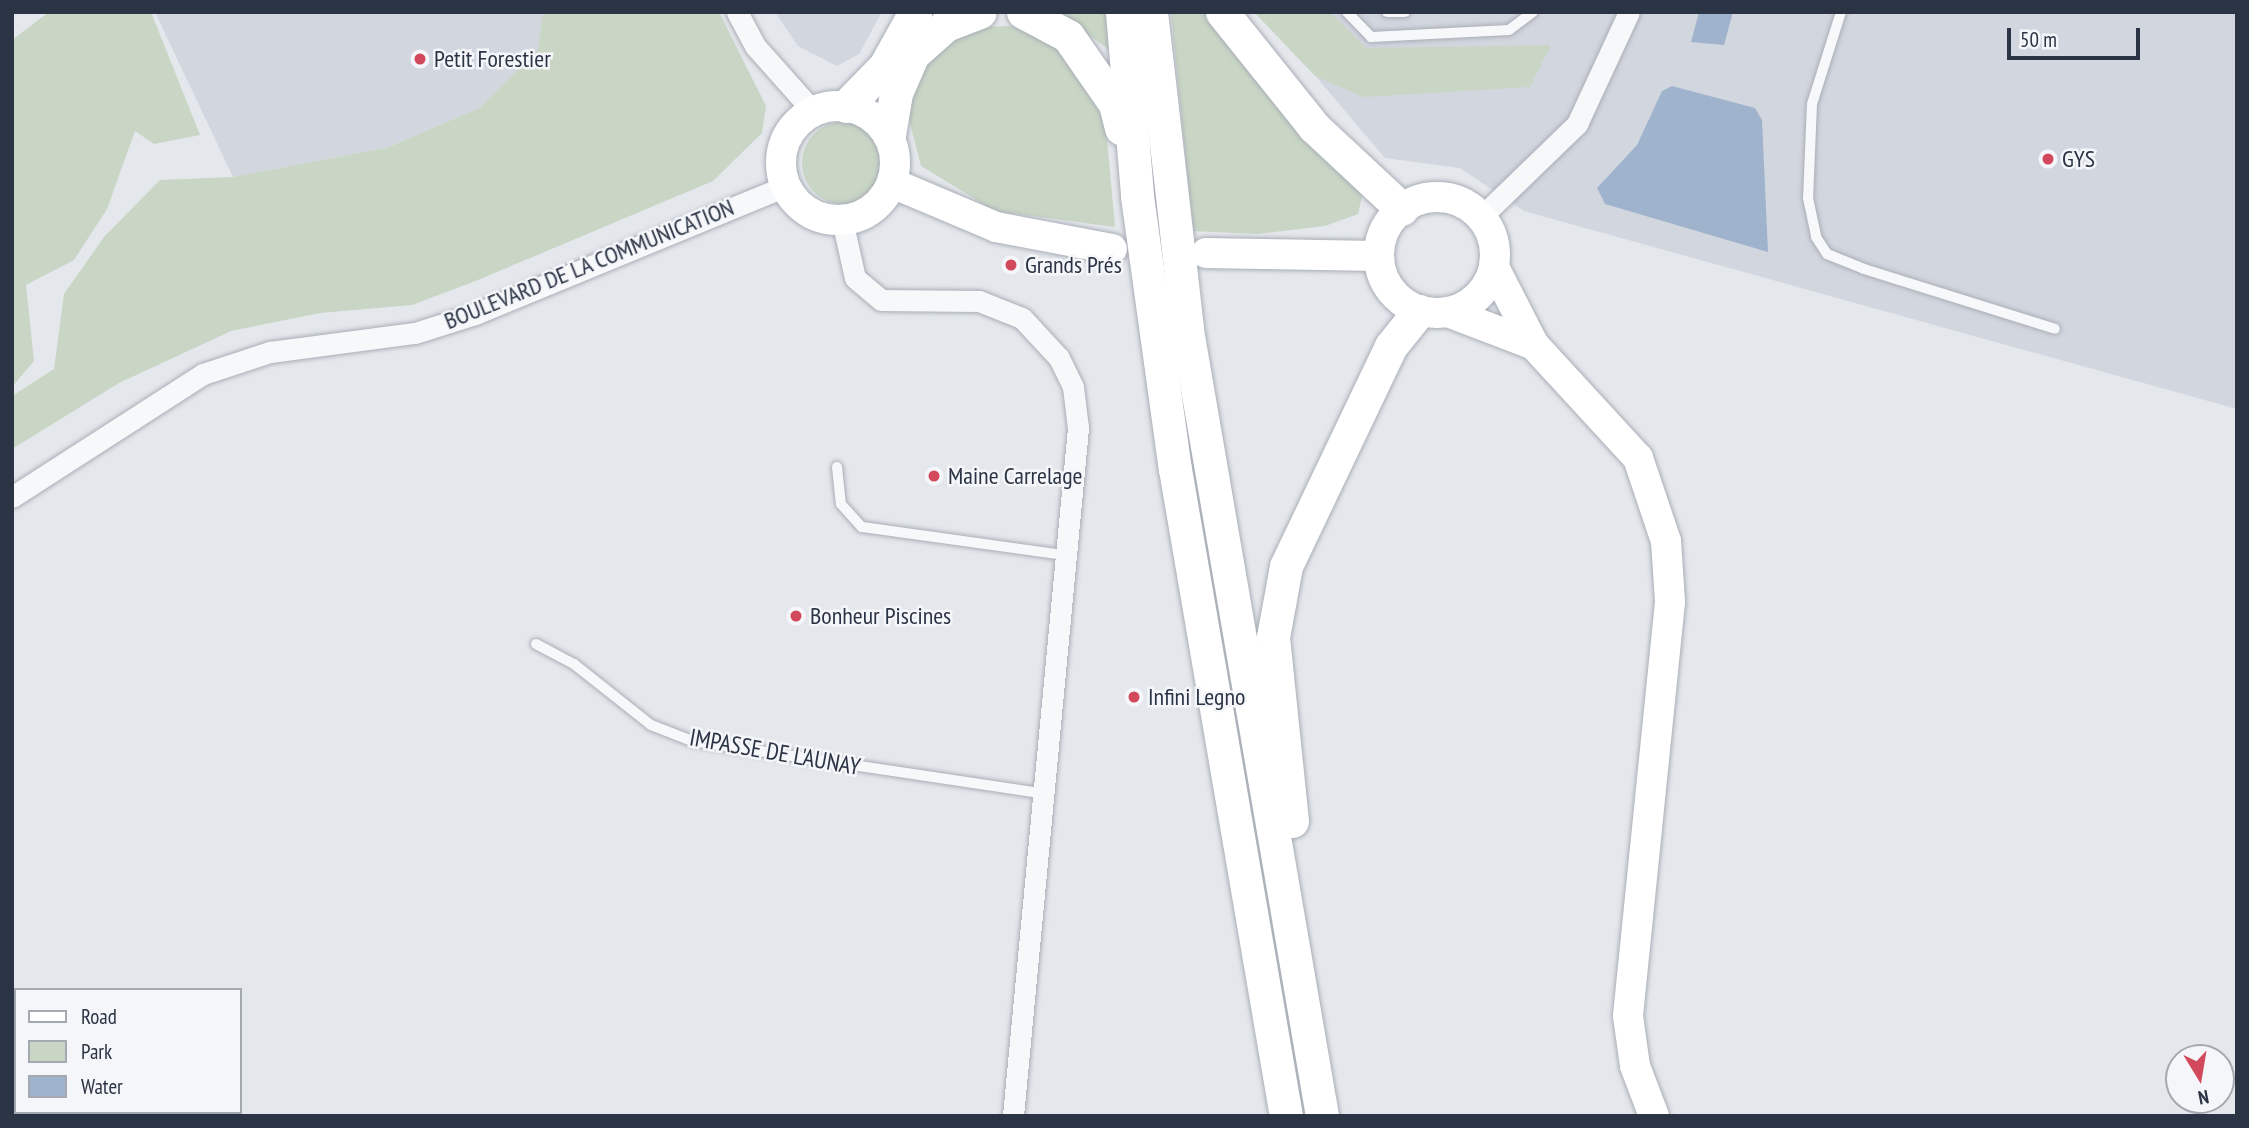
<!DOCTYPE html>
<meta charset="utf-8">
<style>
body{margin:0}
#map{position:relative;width:2249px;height:1128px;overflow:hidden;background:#e4e7ec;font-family:"PT Sans Narrow",sans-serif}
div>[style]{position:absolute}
.built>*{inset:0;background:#d2d6de}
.green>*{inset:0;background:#c9d6c5}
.round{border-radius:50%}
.water>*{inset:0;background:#9fb4cc}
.roads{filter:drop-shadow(0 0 2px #a9aeb7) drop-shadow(0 0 2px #a9aeb7)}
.lane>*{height:10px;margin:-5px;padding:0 5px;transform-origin:5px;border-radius:5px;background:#f7f8fa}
.street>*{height:21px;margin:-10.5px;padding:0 10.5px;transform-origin:10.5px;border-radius:10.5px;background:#f7f8fa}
.secondary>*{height:30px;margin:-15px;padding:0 15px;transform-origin:15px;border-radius:15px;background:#fff}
.secondary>.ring{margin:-15px;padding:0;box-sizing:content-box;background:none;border:30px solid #fff;border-radius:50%}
.primary>*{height:33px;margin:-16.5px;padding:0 16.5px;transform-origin:16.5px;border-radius:16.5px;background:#fff}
.dots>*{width:19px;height:19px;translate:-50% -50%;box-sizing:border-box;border:4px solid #f4f6f9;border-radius:50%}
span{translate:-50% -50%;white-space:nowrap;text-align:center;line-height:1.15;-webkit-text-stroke:5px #f4f6f9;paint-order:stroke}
.poi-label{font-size:24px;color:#2b3445}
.left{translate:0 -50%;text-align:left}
.street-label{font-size:24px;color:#2b3445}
.frame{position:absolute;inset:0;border:14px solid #2b3445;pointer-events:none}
.legend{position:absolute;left:14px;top:988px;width:228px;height:126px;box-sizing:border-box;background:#f4f6f9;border:2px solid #a4a8b1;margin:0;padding:9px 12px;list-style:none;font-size:21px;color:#2b3445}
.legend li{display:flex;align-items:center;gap:14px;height:35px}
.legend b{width:35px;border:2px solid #a4a8b1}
.north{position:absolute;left:2165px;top:1044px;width:70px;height:70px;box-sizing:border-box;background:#f4f6f9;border:2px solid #a4a8b1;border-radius:50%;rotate:169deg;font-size:19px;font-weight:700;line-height:28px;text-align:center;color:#2b3445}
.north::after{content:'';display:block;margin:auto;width:24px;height:32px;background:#d1495b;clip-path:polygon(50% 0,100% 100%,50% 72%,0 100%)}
.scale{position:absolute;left:2007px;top:28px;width:133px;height:32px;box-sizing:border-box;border:4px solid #2b3445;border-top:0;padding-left:9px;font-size:21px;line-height:24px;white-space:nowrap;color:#2b3445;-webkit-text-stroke:5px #f4f6f9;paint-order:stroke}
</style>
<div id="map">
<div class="built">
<div style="clip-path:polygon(155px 12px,543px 12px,539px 49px,479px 108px,389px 147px,233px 177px)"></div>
<div style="clip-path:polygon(775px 12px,882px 12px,859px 54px,837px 66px,798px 46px)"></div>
<div style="clip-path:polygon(1261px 12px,2237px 12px,2237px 409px,1524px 211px,1460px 168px,1385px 158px)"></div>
</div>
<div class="green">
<div style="clip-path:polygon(49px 12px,151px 12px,200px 135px,154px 144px,135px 131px,107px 209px,74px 260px,26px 285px,34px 361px,12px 387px,12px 40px)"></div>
<div style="clip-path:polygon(543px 12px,719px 12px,766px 106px,762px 133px,713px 181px,478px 280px,412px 305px,320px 313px,231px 331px,119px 383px,12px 449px,12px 396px,54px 369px,64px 294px,104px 237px,160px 180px,233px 177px,389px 147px,479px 108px,538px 49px)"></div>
<div style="clip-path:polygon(1060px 12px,1109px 12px,1111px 51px,1086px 33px)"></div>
<div style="clip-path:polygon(1171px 12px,1220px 12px,1364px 188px,1358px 214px,1325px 226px,1257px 234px,1193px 231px)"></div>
<div style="clip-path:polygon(1254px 12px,1330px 12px,1366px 48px,1551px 45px,1530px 87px,1364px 97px,1315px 76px)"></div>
<div style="clip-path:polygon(1011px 26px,1054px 44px,1089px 73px,1106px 127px,1115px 227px,995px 211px,921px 166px,909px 119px,911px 82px,964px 27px)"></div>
<div class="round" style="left:802px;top:122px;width:82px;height:82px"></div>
</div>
<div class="water">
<div style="clip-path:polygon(1699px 12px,1733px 12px,1724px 45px,1691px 42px)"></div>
<div style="clip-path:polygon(1672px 86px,1755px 108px,1762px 120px,1768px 252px,1605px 204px,1597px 188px,1637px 145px,1662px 91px)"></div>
</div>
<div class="roads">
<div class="lane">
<div style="left:1347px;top:12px;width:35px;rotate:46deg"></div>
<div style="left:1371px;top:37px;width:138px;rotate:-2.9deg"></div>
<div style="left:1509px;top:30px;width:30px;rotate:-37deg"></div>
<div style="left:1387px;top:12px;width:18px"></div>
<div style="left:1841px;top:12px;width:96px;rotate:107.5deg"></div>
<div style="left:1812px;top:104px;width:94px;rotate:92.4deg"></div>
<div style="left:1808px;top:198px;width:40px;rotate:78deg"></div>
<div style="left:1816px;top:237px;width:20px;rotate:57deg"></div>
<div style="left:1827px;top:254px;width:40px;rotate:22deg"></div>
<div style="left:1864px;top:269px;width:200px;rotate:17.4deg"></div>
<div style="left:837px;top:467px;width:37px;rotate:84deg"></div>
<div style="left:841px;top:504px;width:31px;rotate:48deg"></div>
<div style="left:862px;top:527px;width:205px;rotate:7.9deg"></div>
<div style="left:536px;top:644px;width:43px;rotate:27.8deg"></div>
<div style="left:574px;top:664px;width:98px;rotate:38.4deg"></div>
<div style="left:651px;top:725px;width:44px;rotate:21.3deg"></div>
<div style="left:692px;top:741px;width:352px;rotate:8.5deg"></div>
</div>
<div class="street">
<div style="left:737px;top:12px;width:38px;rotate:62deg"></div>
<div style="left:755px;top:46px;width:87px;rotate:48.3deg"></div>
<div style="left:1481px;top:217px;width:134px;rotate:-44.1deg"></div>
<div style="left:1577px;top:124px;width:123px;rotate:-65.1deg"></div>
<div style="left:842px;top:220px;width:59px;rotate:77.4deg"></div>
<div style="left:855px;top:278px;width:34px;rotate:40deg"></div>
<div style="left:881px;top:300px;width:98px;rotate:0.6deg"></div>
<div style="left:979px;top:301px;width:46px;rotate:21.6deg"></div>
<div style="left:1022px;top:318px;width:54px;rotate:47.2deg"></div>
<div style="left:1059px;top:358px;width:32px;rotate:64deg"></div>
<div style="left:1073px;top:387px;width:41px;rotate:83deg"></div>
<div style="left:1078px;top:428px;width:691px;rotate:95.4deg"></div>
<div style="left:12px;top:497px;width:227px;rotate:-32.8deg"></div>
<div style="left:203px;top:374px;width:71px;rotate:-18.2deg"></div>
<div style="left:270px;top:352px;width:146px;rotate:-7.5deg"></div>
<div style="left:415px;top:333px;width:63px;rotate:-17.6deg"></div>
<div style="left:475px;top:314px;width:336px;rotate:-22.4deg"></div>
</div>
<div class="secondary">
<div class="ring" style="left:781px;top:106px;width:84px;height:84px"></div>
<div style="left:892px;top:183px;width:113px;rotate:22.9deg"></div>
<div style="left:996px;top:227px;width:118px;rotate:10.7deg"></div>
<div class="ring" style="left:1379px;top:197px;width:86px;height:86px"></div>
<div style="left:1206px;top:253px;width:172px;rotate:1deg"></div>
<div style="left:1494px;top:267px;width:88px;rotate:62.9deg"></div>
<div style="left:1534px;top:345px;width:154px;rotate:47.4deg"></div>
<div style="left:1638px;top:458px;width:88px;rotate:71.4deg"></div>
<div style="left:1666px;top:541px;width:61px;rotate:86.2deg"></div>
<div style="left:1670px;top:602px;width:416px;rotate:95.8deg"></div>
<div style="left:1628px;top:1016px;width:50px;rotate:82deg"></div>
<div style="left:1635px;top:1066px;width:53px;rotate:69.2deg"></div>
<div style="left:1448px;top:312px;width:92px;rotate:21deg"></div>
</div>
<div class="primary">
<div style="left:1023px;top:12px;width:51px;rotate:28.1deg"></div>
<div style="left:1068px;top:36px;width:83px;rotate:55.3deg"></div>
<div style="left:1115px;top:104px;width:25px;rotate:76deg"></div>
<div style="left:1122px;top:12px;width:185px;rotate:85.3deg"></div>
<div style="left:1137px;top:196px;width:276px;rotate:82.1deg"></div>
<div style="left:1175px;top:469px;width:656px;rotate:80.27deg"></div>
<div style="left:1151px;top:12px;width:320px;rotate:83.5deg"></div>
<div style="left:1187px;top:330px;width:798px;rotate:80.25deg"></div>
<div style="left:1222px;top:12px;width:147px;rotate:51.3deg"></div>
<div style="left:1314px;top:127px;width:120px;rotate:43deg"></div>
<div style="left:846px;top:106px;width:56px;rotate:-45.7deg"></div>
<div style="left:885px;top:66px;width:62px;rotate:-60.9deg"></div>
<div style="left:889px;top:135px;width:43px;rotate:-80.5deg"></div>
<div style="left:896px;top:93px;width:43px;rotate:-66.4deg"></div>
<div style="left:913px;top:54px;width:44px;rotate:-41.3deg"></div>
<div style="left:946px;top:25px;width:36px;rotate:-21deg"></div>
<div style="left:1292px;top:821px;width:185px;rotate:-95.9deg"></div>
<div style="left:1273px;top:637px;width:72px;rotate:-79.6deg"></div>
<div style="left:1286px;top:566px;width:244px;rotate:-64.5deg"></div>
<div style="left:1391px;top:346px;width:45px;rotate:-51.3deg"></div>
</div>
</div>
<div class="dots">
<div style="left:420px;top:59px;background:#d1495b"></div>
<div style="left:2048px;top:159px;background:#d1495b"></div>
<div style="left:1011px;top:265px;background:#d1495b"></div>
<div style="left:934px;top:476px;background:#d1495b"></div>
<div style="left:796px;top:616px;background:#d1495b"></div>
<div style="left:1134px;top:697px;background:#d1495b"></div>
</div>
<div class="poi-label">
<span class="left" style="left:434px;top:59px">Petit Forestier</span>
<span class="left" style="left:2062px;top:159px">GYS</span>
<span class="left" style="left:1025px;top:265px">Grands Prés</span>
<span class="left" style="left:948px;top:476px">Maine Carrelage</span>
<span class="left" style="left:810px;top:616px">Bonheur Piscines</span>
<span class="left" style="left:1148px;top:697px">Infini Legno</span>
</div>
<div class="street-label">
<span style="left:589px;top:264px;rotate:-22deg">BOULEVARD DE LA COMMUNICATION</span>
<span style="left:775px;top:752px;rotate:10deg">IMPASSE DE L'AUNAY</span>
</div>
<div class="frame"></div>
<ul class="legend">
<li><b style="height:9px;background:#fff"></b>Road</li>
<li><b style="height:19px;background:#c9d6c5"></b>Park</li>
<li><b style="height:19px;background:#9fb4cc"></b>Water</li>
</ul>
<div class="north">N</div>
<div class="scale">50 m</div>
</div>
